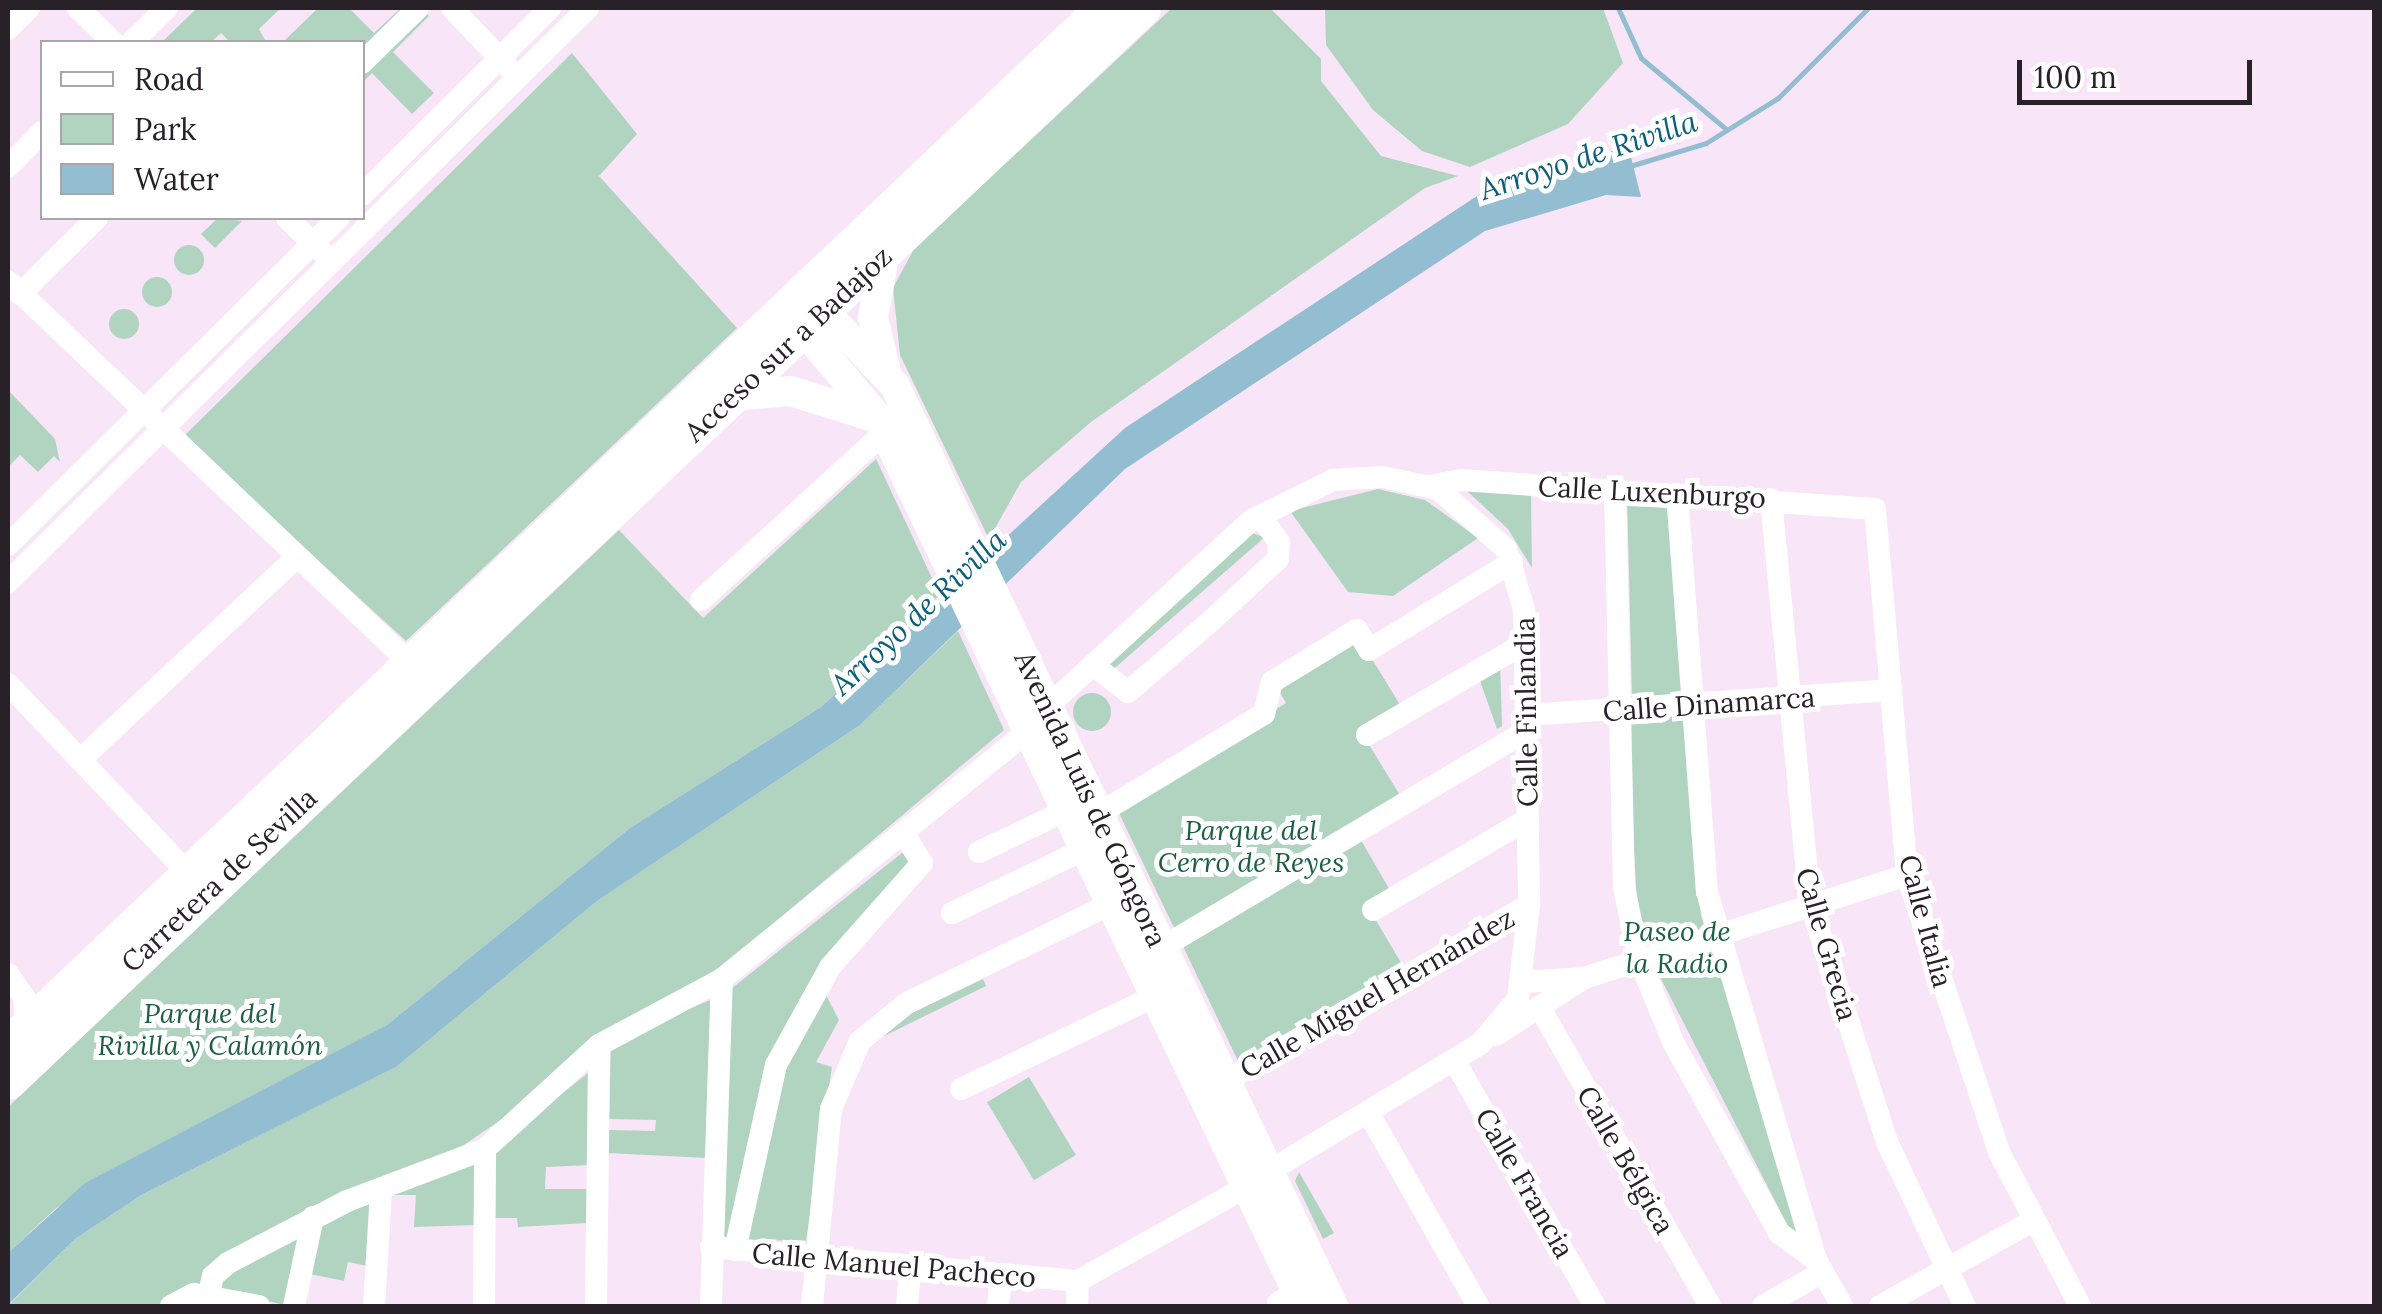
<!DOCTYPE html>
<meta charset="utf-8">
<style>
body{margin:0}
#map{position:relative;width:2382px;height:1314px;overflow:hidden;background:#f8e5f7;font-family:Lora,serif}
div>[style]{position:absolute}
.green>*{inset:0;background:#b0d4c0;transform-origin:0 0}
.round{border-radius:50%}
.water>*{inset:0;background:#93bdd0}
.stream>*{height:5px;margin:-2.5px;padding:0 2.5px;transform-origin:2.5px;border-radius:2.5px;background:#93bdd0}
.minor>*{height:22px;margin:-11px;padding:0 11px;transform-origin:11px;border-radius:11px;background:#fff}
.major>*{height:30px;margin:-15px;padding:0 15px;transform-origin:15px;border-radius:15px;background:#fff}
.highway>*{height:35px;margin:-17.5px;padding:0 17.5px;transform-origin:17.5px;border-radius:17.5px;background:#fff}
span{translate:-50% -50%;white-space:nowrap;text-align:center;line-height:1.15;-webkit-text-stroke:10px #fff;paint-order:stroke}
.street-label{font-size:28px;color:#282128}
.park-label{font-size:28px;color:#1c5f42;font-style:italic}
.water-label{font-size:30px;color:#0d5f79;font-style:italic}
.frame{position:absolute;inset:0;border:10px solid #282128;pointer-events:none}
.legend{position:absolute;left:40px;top:40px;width:325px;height:180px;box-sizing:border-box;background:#fff;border:2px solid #a9a6a9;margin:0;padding:12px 18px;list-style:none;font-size:30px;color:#282128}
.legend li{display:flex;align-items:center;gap:20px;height:50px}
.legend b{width:50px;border:2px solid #a9a6a9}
.scale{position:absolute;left:2017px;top:60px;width:235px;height:45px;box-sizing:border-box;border:5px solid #282128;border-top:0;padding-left:12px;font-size:30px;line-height:35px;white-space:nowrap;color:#282128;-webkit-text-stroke:8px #fff;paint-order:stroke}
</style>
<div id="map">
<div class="green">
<div style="clip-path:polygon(197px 8px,281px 8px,259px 29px,266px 42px,230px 42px,221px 33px,211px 42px,162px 42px)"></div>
<div style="clip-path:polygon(318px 8px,349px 8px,374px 33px,401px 8px,420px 8px,429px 16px,393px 52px,434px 93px,412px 114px,372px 73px,363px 82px,362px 42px,283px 42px)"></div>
<div style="clip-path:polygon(1172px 8px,1270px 8px,1321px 59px,1321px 81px,1381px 156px,1458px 176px,1425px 188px,1091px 422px,1021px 482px,989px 539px,900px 355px,893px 288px,914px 249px)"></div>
<div style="clip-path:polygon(1325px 8px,1603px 8px,1623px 63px,1568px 124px,1470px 167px,1422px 151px,1373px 110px,1326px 45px)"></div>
<div style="clip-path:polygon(572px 53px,637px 134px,599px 176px,737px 328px,406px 641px,183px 437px)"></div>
<div style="clip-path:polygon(218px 218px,242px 221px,215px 248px,201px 234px)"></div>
<div class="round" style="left:174px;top:245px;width:30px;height:30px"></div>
<div class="round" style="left:142px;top:277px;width:30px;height:30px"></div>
<div class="round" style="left:109px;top:309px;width:30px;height:30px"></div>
<div style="clip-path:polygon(8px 390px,55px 439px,60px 462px,54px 456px,38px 472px,20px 455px,8px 467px)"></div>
<div style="clip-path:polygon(876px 459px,940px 595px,821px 707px,630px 828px,387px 1025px,56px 1208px,8px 1253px,8px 1107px,619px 530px,703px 618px)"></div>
<div style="clip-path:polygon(1378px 489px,1425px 500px,1478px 538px,1393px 596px,1348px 592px,1290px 511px)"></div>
<div style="clip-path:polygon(1466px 490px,1531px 495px,1532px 568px,1508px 529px)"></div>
<div style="clip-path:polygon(1627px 494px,1664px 497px,1670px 510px,1701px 916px,1804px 1231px,1792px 1234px,1639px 936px,1625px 697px,1632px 696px)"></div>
<div style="clip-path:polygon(1251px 533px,1265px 537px,1109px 673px,1109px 665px)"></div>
<div style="clip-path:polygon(958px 631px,1004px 730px,712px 975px,445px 1158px,209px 1265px,199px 1306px,8px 1306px,75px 1239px,143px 1194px,396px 1067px,597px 901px,860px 725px)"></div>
<div style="clip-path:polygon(1356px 633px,1402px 708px,1362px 733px,1401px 797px,1354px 828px,1391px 892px,1368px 907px,1406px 971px,1241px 1067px,1116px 807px,1286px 703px,1274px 682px)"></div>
<div style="clip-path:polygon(1500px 661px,1502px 726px,1497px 729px,1478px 675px)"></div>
<div class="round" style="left:1073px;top:693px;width:38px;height:38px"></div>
<div style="clip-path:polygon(912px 845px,923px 871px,824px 991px,839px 1020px,816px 1062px,832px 1067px,806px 1241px,718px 1239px,731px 989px)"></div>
<div style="clip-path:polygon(983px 979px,986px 986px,882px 1037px,912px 1013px)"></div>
<div style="clip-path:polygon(713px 999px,706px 1158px,608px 1153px,609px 1130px,655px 1131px,656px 1120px,609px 1119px,611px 1041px)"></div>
<div style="clip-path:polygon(588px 1073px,589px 1165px,546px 1167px,545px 1189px,588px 1189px,588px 1223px,518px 1227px,517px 1218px,495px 1218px,493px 1148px)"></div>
<div style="left:1029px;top:1077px;width:91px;height:49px;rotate:59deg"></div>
<div style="clip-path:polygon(475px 1162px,474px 1225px,414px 1227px,416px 1195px,390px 1195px)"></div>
<div style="clip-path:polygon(1299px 1172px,1334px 1233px,1323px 1239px,1295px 1181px)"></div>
<div style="clip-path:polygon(371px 1201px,368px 1266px,348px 1262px,344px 1281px,310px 1274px,319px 1228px)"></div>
<div style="clip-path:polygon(301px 1236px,286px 1305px,216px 1290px,218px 1278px)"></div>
</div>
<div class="water">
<div style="clip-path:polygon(1627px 141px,1641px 197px,1606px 195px,1485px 231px,1125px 469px,860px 725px,597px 901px,396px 1067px,143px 1194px,75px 1239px,8px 1305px,8px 1253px,85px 1183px,387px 1025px,630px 828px,821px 707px,1125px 428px,1480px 194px,1598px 160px)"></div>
</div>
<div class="stream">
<div style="left:1618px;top:8px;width:55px;rotate:65.3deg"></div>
<div style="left:1641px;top:58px;width:111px;rotate:39.9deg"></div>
<div style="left:1630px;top:166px;width:79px;rotate:-16.8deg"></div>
<div style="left:1706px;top:143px;width:85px;rotate:-32deg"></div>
<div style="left:1778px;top:98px;width:127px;rotate:-45deg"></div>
</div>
<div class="minor">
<div style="left:78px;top:8px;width:49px;rotate:44.2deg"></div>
<div style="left:452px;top:8px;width:81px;rotate:46.5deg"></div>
<div style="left:8px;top:29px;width:30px;rotate:-45deg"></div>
<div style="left:132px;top:42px;width:49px;rotate:-44.2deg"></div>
<div style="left:362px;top:63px;width:78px;rotate:-44.5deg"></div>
<div style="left:8px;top:167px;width:49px;rotate:-45.8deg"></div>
<div style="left:362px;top:195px;width:265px;rotate:-44.8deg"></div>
<div style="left:287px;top:218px;width:52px;rotate:44.2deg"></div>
<div style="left:8px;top:281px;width:555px;rotate:43.54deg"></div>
<div style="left:20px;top:294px;width:108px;rotate:-44.6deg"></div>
<div style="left:1430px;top:486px;width:32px;rotate:-11deg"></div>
<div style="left:1461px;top:480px;width:415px;rotate:4deg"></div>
<div style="left:1875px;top:509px;width:367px;rotate:85deg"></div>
<div style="left:1907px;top:875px;width:294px;rotate:71.6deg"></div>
<div style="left:2000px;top:1154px;width:172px;rotate:62.2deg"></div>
<div style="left:1615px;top:490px;width:397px;rotate:88.7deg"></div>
<div style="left:1624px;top:887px;width:70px;rotate:78.5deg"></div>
<div style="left:1638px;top:956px;width:95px;rotate:67.8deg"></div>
<div style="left:1674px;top:1044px;width:216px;rotate:60.9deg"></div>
<div style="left:1779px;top:1233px;width:46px;rotate:36.1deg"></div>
<div style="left:1677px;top:494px;width:399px;rotate:85.7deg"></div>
<div style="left:1707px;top:892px;width:384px;rotate:73.5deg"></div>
<div style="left:1816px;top:1260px;width:53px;rotate:60.5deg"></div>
<div style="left:1771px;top:499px;width:405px;rotate:84.5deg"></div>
<div style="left:1810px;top:902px;width:252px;rotate:72.2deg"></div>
<div style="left:1887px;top:1142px;width:182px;rotate:64.6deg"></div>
<div style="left:8px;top:545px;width:465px;rotate:-44.7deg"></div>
<div style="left:8px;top:582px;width:816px;rotate:-44.7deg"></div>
<div style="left:701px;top:600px;width:249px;rotate:-42.4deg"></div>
<div style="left:1093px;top:665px;width:44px;rotate:37.6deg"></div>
<div style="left:1128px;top:692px;width:109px;rotate:-40.5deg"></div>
<div style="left:1211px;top:621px;width:91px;rotate:-42.8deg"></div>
<div style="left:1278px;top:559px;width:17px;rotate:-87deg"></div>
<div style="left:1279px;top:542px;width:32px;rotate:-126deg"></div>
<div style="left:8px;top:684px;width:261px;rotate:46.4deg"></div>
<div style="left:1048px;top:706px;width:276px;rotate:-42.4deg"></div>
<div style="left:1252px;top:520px;width:90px;rotate:-26.3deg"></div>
<div style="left:1333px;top:480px;width:50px;rotate:-3.4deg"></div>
<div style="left:1383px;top:477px;width:56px;rotate:12.3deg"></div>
<div style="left:1438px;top:489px;width:91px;rotate:41.4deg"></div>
<div style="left:1506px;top:549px;width:63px;rotate:73.3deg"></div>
<div style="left:1524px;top:609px;width:296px;rotate:89deg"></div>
<div style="left:1529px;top:905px;width:95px;rotate:96.7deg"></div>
<div style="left:1518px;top:999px;width:59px;rotate:130.2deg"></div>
<div style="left:1480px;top:1044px;width:248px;rotate:148.9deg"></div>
<div style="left:1526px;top:715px;width:366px;rotate:-3.9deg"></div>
<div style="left:1367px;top:735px;width:183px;rotate:-30.2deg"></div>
<div style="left:80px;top:760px;width:296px;rotate:-43.1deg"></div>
<div style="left:1098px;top:814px;width:194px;rotate:-31.1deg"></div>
<div style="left:1264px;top:714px;width:33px;rotate:-76deg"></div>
<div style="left:1272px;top:682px;width:100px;rotate:-31.5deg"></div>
<div style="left:1357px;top:630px;width:23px;rotate:59deg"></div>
<div style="left:1369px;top:650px;width:168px;rotate:-31.6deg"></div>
<div style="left:979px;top:852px;width:98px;rotate:-25.5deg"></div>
<div style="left:1373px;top:910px;width:180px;rotate:-30.4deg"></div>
<div style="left:952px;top:913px;width:148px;rotate:-25.7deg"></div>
<div style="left:1161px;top:948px;width:425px;rotate:-30.7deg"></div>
<div style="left:8px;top:974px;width:28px;rotate:55deg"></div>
<div style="left:24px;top:997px;width:33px;rotate:87deg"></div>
<div style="left:1523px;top:982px;width:61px;rotate:-3.8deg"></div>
<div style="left:1584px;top:978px;width:339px;rotate:-17.7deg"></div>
<div style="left:1543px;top:1013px;width:337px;rotate:60.3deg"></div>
<div style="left:1496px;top:1035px;width:105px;rotate:-32.9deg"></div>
<div style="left:1454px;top:1060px;width:284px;rotate:60.2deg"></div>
<div style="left:1226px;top:1081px;width:350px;rotate:-30.2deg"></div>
<div style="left:961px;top:1089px;width:215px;rotate:-25.6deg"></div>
<div style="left:1368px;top:1112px;width:223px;rotate:60.4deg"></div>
<div style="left:711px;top:1247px;width:369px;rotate:5.3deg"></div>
<div style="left:735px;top:1250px;width:189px;rotate:-77.5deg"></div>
<div style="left:776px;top:1065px;width:112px;rotate:-61.1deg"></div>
<div style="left:830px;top:967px;width:139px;rotate:-48.5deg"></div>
<div style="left:922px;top:863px;width:36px;rotate:-122deg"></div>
<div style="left:1278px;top:1303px;width:6px;rotate:-31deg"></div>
<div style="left:171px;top:1306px;width:26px;rotate:-28deg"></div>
<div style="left:194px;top:1294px;width:66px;rotate:10.5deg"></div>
<div style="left:206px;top:1306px;width:31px;rotate:-77deg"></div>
<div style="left:213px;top:1276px;width:20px;rotate:-41deg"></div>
<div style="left:228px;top:1263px;width:134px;rotate:-27.5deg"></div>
<div style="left:347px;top:1201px;width:147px;rotate:-20.6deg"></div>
<div style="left:485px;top:1149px;width:154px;rotate:-42.4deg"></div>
<div style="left:599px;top:1045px;width:140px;rotate:-28.2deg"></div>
<div style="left:722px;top:979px;width:395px;rotate:-39deg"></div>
<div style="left:294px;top:1306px;width:91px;rotate:-77.9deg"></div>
<div style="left:374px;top:1306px;width:114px;rotate:-86.5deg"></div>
<div style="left:484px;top:1306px;width:157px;rotate:-89.6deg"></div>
<div style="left:596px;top:1306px;width:261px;rotate:-89.3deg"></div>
<div style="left:711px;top:1306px;width:327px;rotate:-88.1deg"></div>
<div style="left:812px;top:1306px;width:198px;rotate:-84.5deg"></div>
<div style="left:831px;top:1109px;width:74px;rotate:-66.9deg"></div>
<div style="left:860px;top:1041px;width:60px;rotate:-39deg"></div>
<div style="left:907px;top:1003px;width:227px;rotate:-25.9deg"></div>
<div style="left:907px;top:1306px;width:37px;rotate:-85deg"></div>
<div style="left:998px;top:1306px;width:28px;rotate:-84deg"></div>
<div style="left:1077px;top:1306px;width:25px;rotate:-88deg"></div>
<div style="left:1078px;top:1281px;width:193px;rotate:-29.2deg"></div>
<div style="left:1763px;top:1306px;width:69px;rotate:-29.5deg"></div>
<div style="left:1880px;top:1306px;width:173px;rotate:-29.1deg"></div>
</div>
<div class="major">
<div style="left:885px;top:252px;width:67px;rotate:100.3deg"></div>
<div style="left:873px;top:318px;width:56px;rotate:76.5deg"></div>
<div style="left:800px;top:309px;width:23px;rotate:2deg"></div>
<div style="left:823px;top:310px;width:105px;rotate:46.5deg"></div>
<div style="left:895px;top:386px;width:1019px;rotate:64.54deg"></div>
<div style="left:800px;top:310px;width:19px;rotate:81deg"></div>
<div style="left:803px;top:329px;width:116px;rotate:49.9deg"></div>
<div style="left:878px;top:418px;width:985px;rotate:64.37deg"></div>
<div style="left:732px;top:396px;width:58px;rotate:-4.9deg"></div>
<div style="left:790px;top:391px;width:92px;rotate:17.1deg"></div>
</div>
<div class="highway">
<div style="left:8px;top:1044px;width:1507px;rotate:-43.44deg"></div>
<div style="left:8px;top:1082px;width:1563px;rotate:-43.42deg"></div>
</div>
<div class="street-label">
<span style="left:788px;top:344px;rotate:-43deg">Acceso sur a Badajoz</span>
<span style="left:1652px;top:492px;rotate:3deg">Calle Luxenburgo</span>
<span style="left:1709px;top:704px;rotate:-4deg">Calle Dinamarca</span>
<span style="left:1526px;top:712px;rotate:-91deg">Calle Finlandia</span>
<span style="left:1091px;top:799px;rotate:65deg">Avenida Luis de Góngora</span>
<span style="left:219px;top:880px;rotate:-43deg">Carretera de Sevilla</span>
<span style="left:1926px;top:921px;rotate:75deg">Calle Italia</span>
<span style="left:1827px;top:944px;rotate:74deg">Calle Grecia</span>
<span style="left:1377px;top:993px;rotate:-30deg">Calle Miguel Hernández</span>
<span style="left:1626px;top:1160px;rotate:60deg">Calle Bélgica</span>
<span style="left:1525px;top:1183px;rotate:60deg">Calle Francia</span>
<span style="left:894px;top:1265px;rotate:5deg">Calle Manuel Pacheco</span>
</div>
<div class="park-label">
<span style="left:1251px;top:846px">Parque del<br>Cerro de Reyes</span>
<span style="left:1677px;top:947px">Paseo de<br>la Radio</span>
<span style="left:210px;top:1029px">Parque del<br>Rivilla y Calamón</span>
</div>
<div class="water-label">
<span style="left:1588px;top:155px;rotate:-18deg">Arroyo de Rivilla</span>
<span style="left:918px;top:612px;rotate:-43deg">Arroyo de Rivilla</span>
</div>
<div class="frame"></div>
<ul class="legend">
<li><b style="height:12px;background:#fff"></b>Road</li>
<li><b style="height:28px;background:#b0d4c0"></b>Park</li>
<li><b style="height:28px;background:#93bdd0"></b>Water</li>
</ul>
<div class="scale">100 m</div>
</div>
